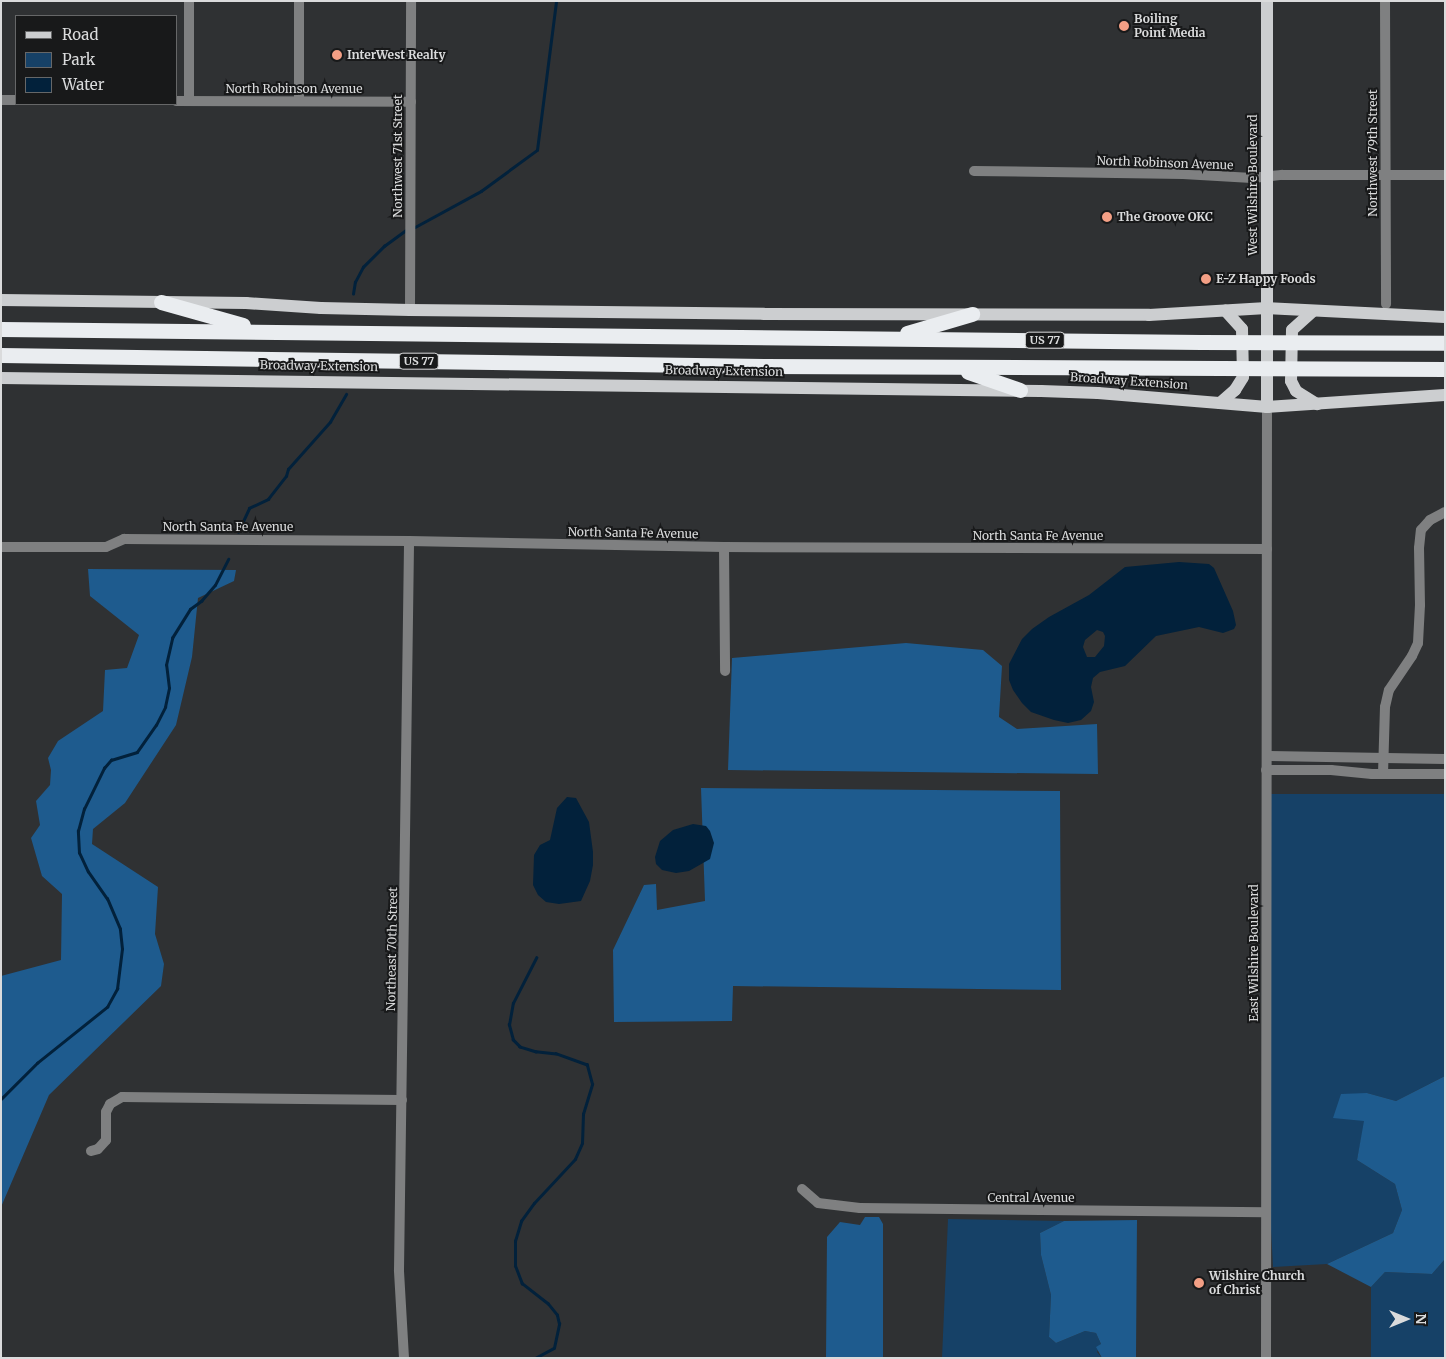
<!DOCTYPE html>
<style>
body{margin:0}
#map{position:relative;width:1446px;height:1359px;overflow:hidden;background:#2f3133;font-family:Merriweather,serif}
div>[style]{position:absolute}
.green>*{inset:0;background:#164167}
.forest>*{inset:0;background:#1e5b8e}
.water>*{inset:0;background:#02213b}
.stream>*{height:2.5px;margin:-1.25px;padding:0 1.25px;transform-origin:1.25px;border-radius:1.25px;background:#02213b}
.minor>*{height:10px;margin:-5px;padding:0 5px;transform-origin:5px;border-radius:5px;background:#7f8081}
.major>*{height:12px;margin:-6px;padding:0 6px;transform-origin:6px;border-radius:6px;background:#ccced0}
.highway>*{height:15px;margin:-7.5px;padding:0 7.5px;transform-origin:7.5px;border-radius:7.5px;background:#eaedf0}
.dots>*{width:14px;height:14px;translate:-50% -50%;box-sizing:border-box;border:2px solid #18191a;border-radius:50%}
span{translate:-50% -50%;white-space:nowrap;text-align:center;line-height:1.15;-webkit-text-stroke:4px #18191a;paint-order:stroke}
.shield-label span{padding:1px 4px;background:#18191a;border:1px solid;border-radius:4px;-webkit-text-stroke-width:0}
.shield-label{font-size:11px;color:#dadbdc;font-weight:700}
.poi-label{font-size:12px;color:#dadbdc;font-weight:700}
.left{translate:0 -50%;text-align:left}
.street-label{font-size:12px;color:#dadbdc}
.frame{position:absolute;inset:0;border:2px solid #dadbdc;pointer-events:none}
.legend{position:absolute;left:15px;top:15px;width:162px;height:90px;box-sizing:border-box;background:#18191a;border:1px solid #666768;margin:0;padding:6px 9px;list-style:none;font-size:15px;color:#dadbdc}
.legend li{display:flex;align-items:center;gap:10px;height:25px}
.legend b{width:25px;border:1px solid #666768}
.north{position:absolute;left:1381px;top:1294px;width:50px;height:50px;-webkit-text-stroke:4px #18191a;paint-order:stroke;rotate:90deg;font-size:14px;font-weight:700;line-height:20px;text-align:center;color:#dadbdc}
.north::after{content:'';display:block;margin:auto;width:18px;height:22px;background:#dadbdc;clip-path:polygon(50% 0,100% 100%,50% 72%,0 100%)}
</style>
<div id="map">
<div class="green">
<div style="clip-path:polygon(1271px 794px,1445px 794px,1445px 1076px,1396px 1101px,1367px 1093px,1365px 1121px,1357px 1160px,1395px 1184px,1402px 1210px,1393px 1233px,1327px 1264px,1273px 1267px,1270px 1211px)"></div>
<div style="clip-path:polygon(948px 1219px,1064px 1221px,1040px 1233px,1041px 1255px,1051px 1295px,1049px 1337px,1056px 1343px,1085px 1331px,1096px 1333px,1101px 1344px,1097px 1352px,1102px 1358px,942px 1358px)"></div>
<div style="clip-path:polygon(1445px 1259px,1445px 1358px,1371px 1358px,1371px 1287px,1385px 1272px,1432px 1274px)"></div>
</div>
<div class="forest">
<div style="clip-path:polygon(88px 569px,236px 570px,234px 581px,198px 598px,192px 657px,176px 725px,125px 803px,93px 829px,92px 844px,158px 887px,155px 934px,164px 964px,161px 986px,49px 1095px,1px 1207px,1px 976px,61px 960px,62px 894px,42px 876px,31px 838px,40px 825px,36px 801px,50px 785px,51px 770px,48px 758px,58px 741px,103px 711px,105px 670px,127px 668px,139px 635px,90px 596px)"></div>
<div style="clip-path:polygon(906px 643px,983px 650px,1002px 666px,999px 717px,1017px 729px,1097px 724px,1098px 774px,728px 770px,732px 658px)"></div>
<div style="clip-path:polygon(701px 788px,1060px 791px,1061px 990px,733px 986px,732px 1021px,614px 1022px,613px 950px,644px 885px,656px 884px,657px 910px,705px 901px)"></div>
<div style="clip-path:polygon(1445px 1076px,1445px 1259px,1432px 1274px,1385px 1272px,1371px 1287px,1327px 1264px,1393px 1233px,1402px 1210px,1395px 1184px,1357px 1160px,1364px 1121px,1333px 1118px,1341px 1094px,1367px 1093px,1396px 1101px)"></div>
<div style="clip-path:polygon(865px 1217px,879px 1217px,883px 1224px,883px 1358px,826px 1358px,827px 1237px,840px 1222px,860px 1225px)"></div>
<div style="clip-path:polygon(1137px 1220px,1136px 1358px,1102px 1358px,1096px 1347px,1101px 1344px,1096px 1333px,1085px 1331px,1056px 1343px,1049px 1337px,1051px 1295px,1041px 1255px,1040px 1233px,1064px 1221px)"></div>
</div>
<div class="water">
<div style="clip-path:polygon(evenodd,1179px 562px,1209px 564px,1214px 568px,1233px 611px,1236px 625px,1234px 629px,1223px 633px,1199px 627px,1156px 636px,1125px 666px,1100px 672px,1093px 678px,1091px 687px,1094px 702px,1091px 711px,1081px 720px,1068px 723px,1054px 720px,1031px 712px,1022px 703px,1013px 690px,1009px 680px,1009px 664px,1022px 639px,1032px 629px,1049px 617px,1089px 595px,1125px 567px,1179px 562px,1097px 630px,1103px 632px,1105px 636px,1104px 646px,1095px 657px,1087px 657px,1083px 647px,1085px 640px,1097px 630px)"></div>
<div style="clip-path:polygon(567px 797px,576px 798px,589px 822px,593px 852px,593px 865px,590px 881px,581px 901px,559px 904px,546px 902px,538px 895px,533px 885px,534px 855px,540px 845px,550px 840px,557px 808px)"></div>
<div style="clip-path:polygon(693px 824px,706px 826px,710px 831px,714px 843px,710px 859px,689px 871px,676px 873px,662px 870px,656px 864px,655px 857px,660px 841px,673px 830px)"></div>
</div>
<div class="stream">
<div style="left:415px;top:227px;width:75px;rotate:-28.6deg"></div>
<div style="left:481px;top:191px;width:69px;rotate:-36.2deg"></div>
<div style="left:537px;top:150px;width:150px;rotate:-82.7deg"></div>
<div style="left:353px;top:294px;width:12px;rotate:-81deg"></div>
<div style="left:355px;top:282px;width:17px;rotate:-62deg"></div>
<div style="left:363px;top:267px;width:30px;rotate:-45deg"></div>
<div style="left:384px;top:246px;width:27px;rotate:-36deg"></div>
<div style="left:238px;top:532px;width:26px;rotate:-65deg"></div>
<div style="left:249px;top:508px;width:21px;rotate:-25deg"></div>
<div style="left:268px;top:499px;width:29px;rotate:-52deg"></div>
<div style="left:286px;top:476px;width:7px;rotate:-74deg"></div>
<div style="left:288px;top:469px;width:63px;rotate:-48.2deg"></div>
<div style="left:330px;top:422px;width:32px;rotate:-60deg"></div>
<div style="left:1px;top:1099px;width:51px;rotate:-45deg"></div>
<div style="left:37px;top:1063px;width:90px;rotate:-38.7deg"></div>
<div style="left:107px;top:1007px;width:21px;rotate:-61deg"></div>
<div style="left:117px;top:989px;width:40px;rotate:-82.9deg"></div>
<div style="left:122px;top:949px;width:20px;rotate:-96deg"></div>
<div style="left:120px;top:929px;width:33px;rotate:-113deg"></div>
<div style="left:107px;top:899px;width:33px;rotate:-125deg"></div>
<div style="left:88px;top:872px;width:21px;rotate:-115deg"></div>
<div style="left:79px;top:853px;width:22px;rotate:-93deg"></div>
<div style="left:78px;top:831px;width:23px;rotate:-75deg"></div>
<div style="left:84px;top:809px;width:46px;rotate:-64deg"></div>
<div style="left:104px;top:768px;width:11px;rotate:-49deg"></div>
<div style="left:111px;top:760px;width:27px;rotate:-17deg"></div>
<div style="left:137px;top:752px;width:33px;rotate:-55deg"></div>
<div style="left:156px;top:725px;width:20px;rotate:-63deg"></div>
<div style="left:165px;top:707px;width:19px;rotate:-78deg"></div>
<div style="left:169px;top:688px;width:23px;rotate:-97deg"></div>
<div style="left:166px;top:665px;width:28px;rotate:-77deg"></div>
<div style="left:172px;top:638px;width:34px;rotate:-58deg"></div>
<div style="left:190px;top:609px;width:14px;rotate:-36deg"></div>
<div style="left:201px;top:601px;width:21px;rotate:-49deg"></div>
<div style="left:215px;top:585px;width:29px;rotate:-63deg"></div>
<div style="left:535px;top:1358px;width:21px;rotate:-28deg"></div>
<div style="left:554px;top:1348px;width:25px;rotate:-78deg"></div>
<div style="left:559px;top:1324px;width:9px;rotate:-103deg"></div>
<div style="left:557px;top:1315px;width:14px;rotate:-129deg"></div>
<div style="left:548px;top:1304px;width:33px;rotate:-142deg"></div>
<div style="left:522px;top:1284px;width:19px;rotate:-111deg"></div>
<div style="left:515px;top:1266px;width:25px;rotate:-90deg"></div>
<div style="left:515px;top:1241px;width:21px;rotate:-73deg"></div>
<div style="left:521px;top:1221px;width:22px;rotate:-54deg"></div>
<div style="left:534px;top:1203px;width:60px;rotate:-47deg"></div>
<div style="left:575px;top:1159px;width:17px;rotate:-66deg"></div>
<div style="left:582px;top:1143px;width:29px;rotate:-88deg"></div>
<div style="left:583px;top:1114px;width:31px;rotate:-73deg"></div>
<div style="left:592px;top:1084px;width:20px;rotate:-105deg"></div>
<div style="left:587px;top:1065px;width:33px;rotate:-160deg"></div>
<div style="left:556px;top:1054px;width:20px;rotate:-174deg"></div>
<div style="left:536px;top:1052px;width:17px;rotate:-163deg"></div>
<div style="left:520px;top:1047px;width:10px;rotate:-135deg"></div>
<div style="left:513px;top:1040px;width:16px;rotate:-105deg"></div>
<div style="left:509px;top:1025px;width:22px;rotate:-80deg"></div>
<div style="left:513px;top:1003px;width:51px;rotate:-62.9deg"></div>
</div>
<div class="minor">
<div style="left:189px;top:1px;width:100px;rotate:90deg"></div>
<div style="left:299px;top:1px;width:100px;rotate:90deg"></div>
<div style="left:1385px;top:1px;width:303px;rotate:89.8deg"></div>
<div style="left:1px;top:100px;width:15px"></div>
<div style="left:176px;top:101px;width:235px;rotate:0.2deg"></div>
<div style="left:974px;top:171px;width:209px;rotate:0.8deg"></div>
<div style="left:1183px;top:174px;width:69px;rotate:3.3deg"></div>
<div style="left:1252px;top:178px;width:30px;rotate:-6deg"></div>
<div style="left:1282px;top:175px;width:163px"></div>
<div style="left:410px;top:310px;width:309px;rotate:-89.8deg"></div>
<div style="left:1px;top:547px;width:105px"></div>
<div style="left:106px;top:547px;width:20px;rotate:-24deg"></div>
<div style="left:124px;top:539px;width:285px;rotate:0.4deg"></div>
<div style="left:409px;top:541px;width:315px;rotate:1.1deg"></div>
<div style="left:724px;top:547px;width:543px;rotate:0.21deg"></div>
<div style="left:724px;top:547px;width:124px;rotate:89.5deg"></div>
<div style="left:1267px;top:756px;width:178px;rotate:1deg"></div>
<div style="left:1266px;top:770px;width:65px"></div>
<div style="left:1331px;top:770px;width:41px;rotate:5.6deg"></div>
<div style="left:1372px;top:774px;width:73px"></div>
<div style="left:1383px;top:774px;width:67px;rotate:-88.3deg"></div>
<div style="left:1385px;top:707px;width:17px;rotate:-77deg"></div>
<div style="left:1389px;top:690px;width:41px;rotate:-55.9deg"></div>
<div style="left:1412px;top:656px;width:14px;rotate:-65deg"></div>
<div style="left:1418px;top:643px;width:38px;rotate:-87deg"></div>
<div style="left:1420px;top:605px;width:57px;rotate:-91deg"></div>
<div style="left:1419px;top:548px;width:18px;rotate:-84deg"></div>
<div style="left:1421px;top:530px;width:13px;rotate:-48deg"></div>
<div style="left:1430px;top:520px;width:17px;rotate:-28deg"></div>
<div style="left:91px;top:1151px;width:7px;rotate:-16deg"></div>
<div style="left:98px;top:1149px;width:12px;rotate:-48deg"></div>
<div style="left:106px;top:1140px;width:28px;rotate:-90deg"></div>
<div style="left:106px;top:1112px;width:9px;rotate:-63deg"></div>
<div style="left:110px;top:1104px;width:14px;rotate:-30deg"></div>
<div style="left:122px;top:1097px;width:280px;rotate:0.6deg"></div>
<div style="left:802px;top:1189px;width:21px;rotate:41deg"></div>
<div style="left:818px;top:1203px;width:42px;rotate:6.8deg"></div>
<div style="left:860px;top:1208px;width:405px;rotate:0.6deg"></div>
<div style="left:404px;top:1358px;width:88px;rotate:-93.3deg"></div>
<div style="left:399px;top:1270px;width:729px;rotate:-89.21deg"></div>
<div style="left:1266px;top:1358px;width:951px;rotate:-89.94deg"></div>
</div>
<div class="major">
<div style="left:1267px;top:1px;width:406px;rotate:90deg"></div>
<div style="left:1px;top:300px;width:245px;rotate:0.7deg"></div>
<div style="left:246px;top:303px;width:75px;rotate:3.8deg"></div>
<div style="left:321px;top:308px;width:89px;rotate:1.3deg"></div>
<div style="left:410px;top:310px;width:354px;rotate:0.6deg"></div>
<div style="left:764px;top:314px;width:385px;rotate:0.1deg"></div>
<div style="left:1149px;top:315px;width:118px;rotate:-3.4deg"></div>
<div style="left:1267px;top:308px;width:178px;rotate:2.9deg"></div>
<div style="left:1313px;top:311px;width:28px;rotate:138deg"></div>
<div style="left:1292px;top:330px;width:51px;rotate:91.1deg"></div>
<div style="left:1291px;top:381px;width:11px;rotate:63deg"></div>
<div style="left:1296px;top:391px;width:25px;rotate:32deg"></div>
<div style="left:1px;top:378px;width:1040px;rotate:0.72deg"></div>
<div style="left:1041px;top:391px;width:57px;rotate:2deg"></div>
<div style="left:1098px;top:393px;width:170px;rotate:4.7deg"></div>
<div style="left:1267px;top:407px;width:178px;rotate:-3.9deg"></div>
<div style="left:1220px;top:403px;width:20px;rotate:-41deg"></div>
<div style="left:1235px;top:390px;width:15px;rotate:-58deg"></div>
<div style="left:1243px;top:377px;width:48px;rotate:-91.2deg"></div>
<div style="left:1242px;top:329px;width:25px;rotate:-132deg"></div>
</div>
<div class="highway">
<div style="left:161px;top:302px;width:85px;rotate:15.7deg"></div>
<div style="left:1px;top:329px;width:1200px;rotate:0.62deg"></div>
<div style="left:1201px;top:342px;width:244px;rotate:0.2deg"></div>
<div style="left:907px;top:333px;width:68px;rotate:-16.3deg"></div>
<div style="left:1px;top:355px;width:763px;rotate:0.83deg"></div>
<div style="left:764px;top:366px;width:681px;rotate:0.25deg"></div>
<div style="left:968px;top:372px;width:55px;rotate:19.1deg"></div>
</div>
<div class="dots">
<div style="left:1124px;top:26px;background:#f39f85"></div>
<div style="left:337px;top:55px;background:#f39f85"></div>
<div style="left:1107px;top:217px;background:#f39f85"></div>
<div style="left:1206px;top:279px;background:#f39f85"></div>
<div style="left:1199px;top:1283px;background:#f39f85"></div>
</div>
<div class="shield-label">
<span style="left:1045px;top:340px">US 77</span>
<span style="left:419px;top:361px">US 77</span>
</div>
<div class="poi-label">
<span class="left" style="left:1134px;top:26px">Boiling<br>Point Media</span>
<span class="left" style="left:347px;top:55px">InterWest Realty</span>
<span class="left" style="left:1117px;top:217px">The Groove OKC</span>
<span class="left" style="left:1216px;top:279px">E-Z Happy Foods</span>
<span class="left" style="left:1209px;top:1283px">Wilshire Church<br>of Christ</span>
</div>
<div class="street-label">
<span style="left:294px;top:89px">North Robinson Avenue</span>
<span style="left:1373px;top:153px;rotate:-90deg">Northwest 79th Street</span>
<span style="left:398px;top:156px;rotate:-90deg">Northwest 71st Street</span>
<span style="left:1165px;top:163px;rotate:2deg">North Robinson Avenue</span>
<span style="left:1253px;top:185px;rotate:-90deg">West Wilshire Boulevard</span>
<span style="left:319px;top:366px;rotate:1deg">Broadway Extension</span>
<span style="left:724px;top:371px;rotate:1deg">Broadway Extension</span>
<span style="left:1129px;top:381px;rotate:4deg">Broadway Extension</span>
<span style="left:228px;top:527px">North Santa Fe Avenue</span>
<span style="left:633px;top:533px;rotate:1deg">North Santa Fe Avenue</span>
<span style="left:1038px;top:536px">North Santa Fe Avenue</span>
<span style="left:392px;top:949px;rotate:-89deg">Northeast 70th Street</span>
<span style="left:1254px;top:953px;rotate:-90deg">East Wilshire Boulevard</span>
<span style="left:1031px;top:1198px">Central Avenue</span>
</div>
<div class="frame"></div>
<ul class="legend">
<li><b style="height:6px;background:#ccced0"></b>Road</li>
<li><b style="height:14px;background:#164167"></b>Park</li>
<li><b style="height:14px;background:#02213b"></b>Water</li>
</ul>
<div class="north">N</div>
</div>
